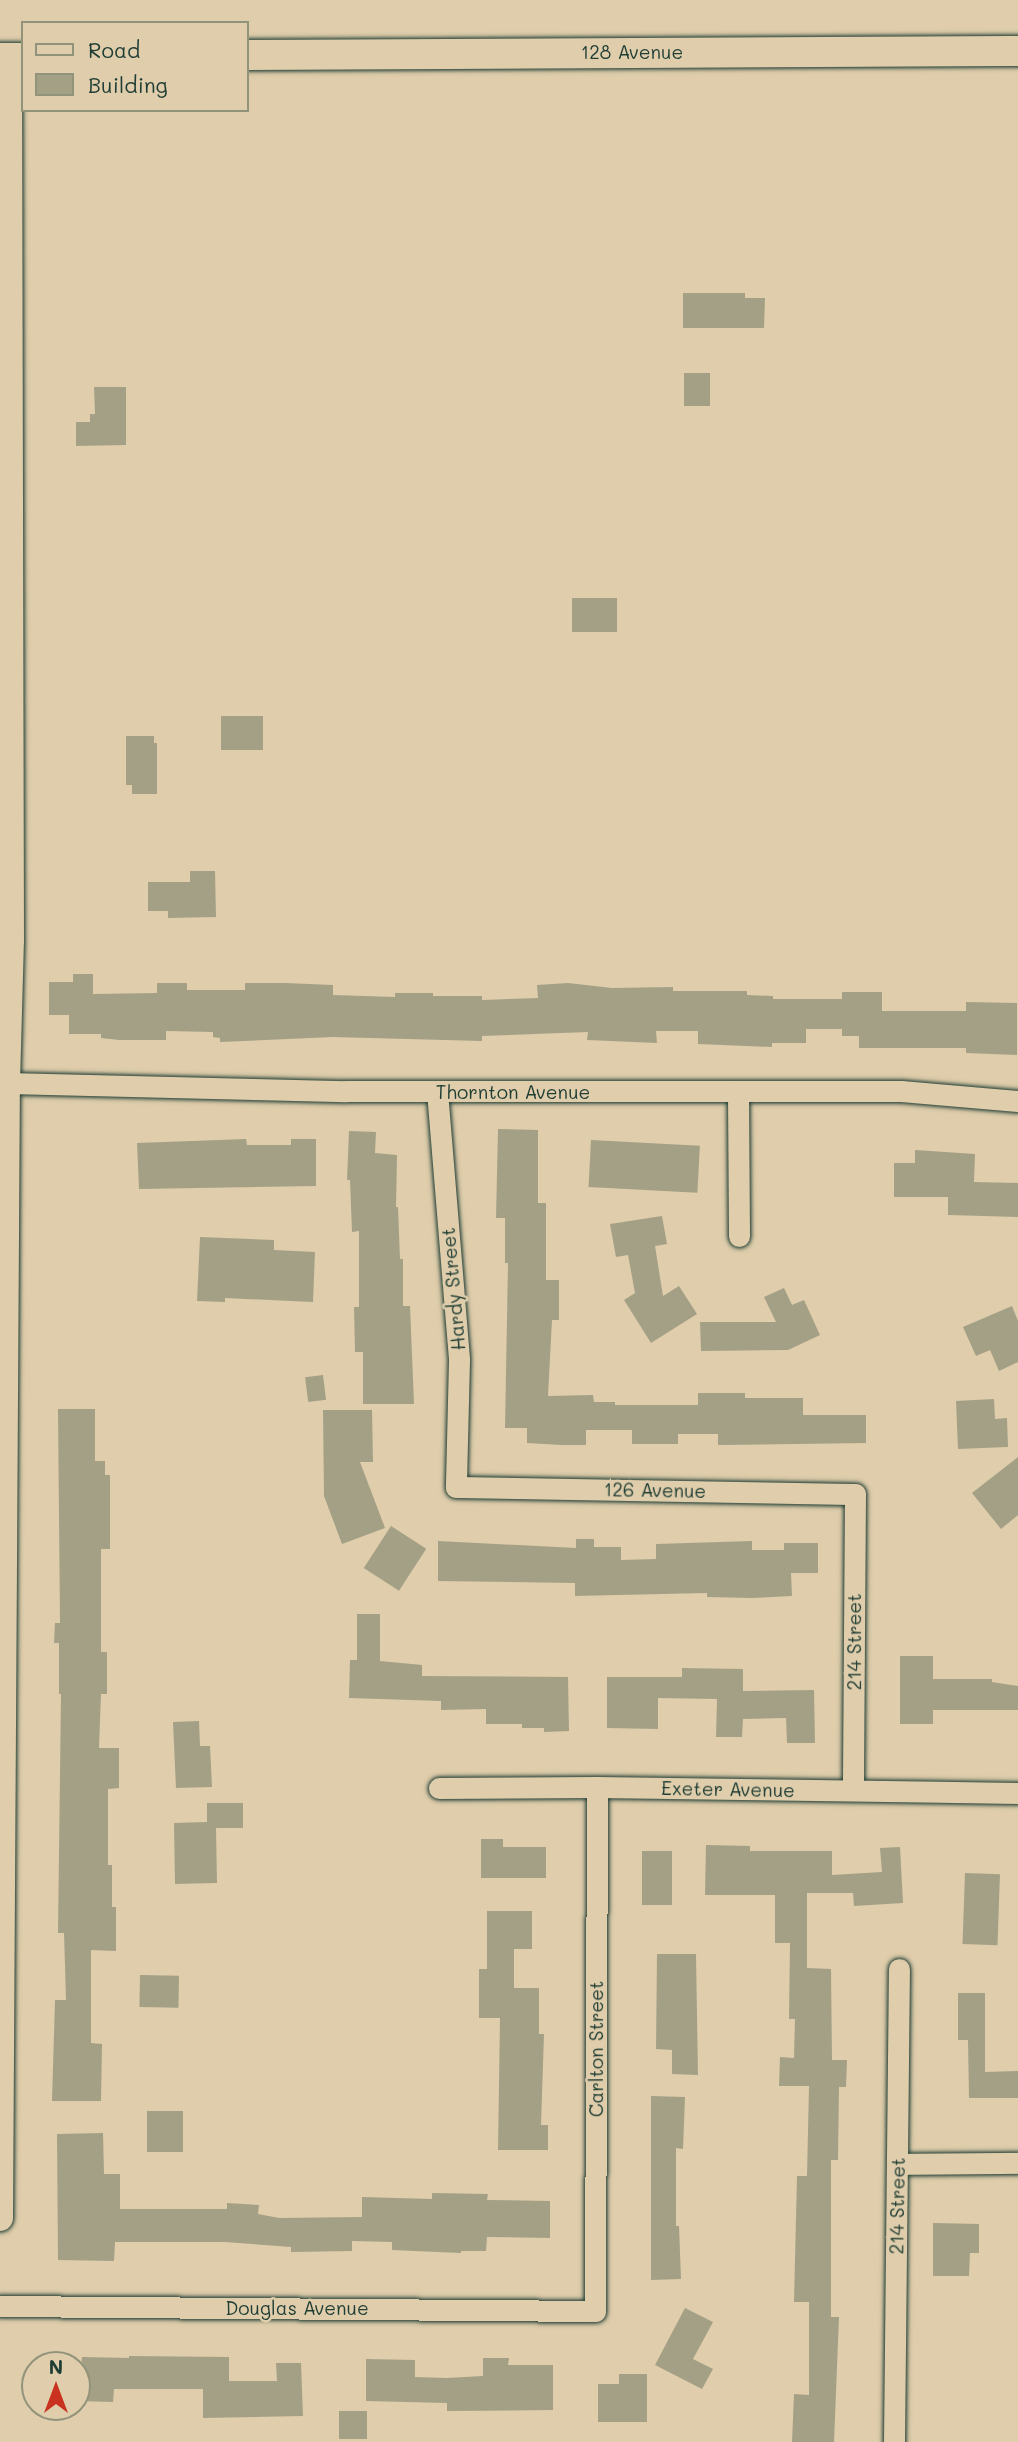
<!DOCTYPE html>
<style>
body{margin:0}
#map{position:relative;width:1018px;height:2442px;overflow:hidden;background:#dfcdab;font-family:Mali,sans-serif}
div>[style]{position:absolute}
.building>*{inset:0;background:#a4a086;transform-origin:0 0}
.roads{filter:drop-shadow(0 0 2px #1f3d34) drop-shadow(0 0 2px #1f3d34)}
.minor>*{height:21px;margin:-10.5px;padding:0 10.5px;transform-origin:10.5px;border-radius:10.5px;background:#dfcdab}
.tertiary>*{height:26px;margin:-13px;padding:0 13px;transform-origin:13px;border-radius:13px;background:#dfcdab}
.secondary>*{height:30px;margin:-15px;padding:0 15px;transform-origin:15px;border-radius:15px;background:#dfcdab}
span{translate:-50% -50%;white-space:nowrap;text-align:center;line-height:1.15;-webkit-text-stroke:5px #dfcdab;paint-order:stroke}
.street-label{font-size:19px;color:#1f3d34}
.legend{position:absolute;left:21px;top:21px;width:228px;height:91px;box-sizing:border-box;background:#dfcdab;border:2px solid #92937b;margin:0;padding:9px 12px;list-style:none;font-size:21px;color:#1f3d34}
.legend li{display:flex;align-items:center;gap:14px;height:35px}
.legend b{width:35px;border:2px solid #92937b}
.north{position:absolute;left:21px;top:2351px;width:70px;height:70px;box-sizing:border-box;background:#dfcdab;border:2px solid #92937b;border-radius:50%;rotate:0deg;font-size:19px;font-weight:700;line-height:28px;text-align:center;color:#1f3d34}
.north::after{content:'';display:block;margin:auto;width:24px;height:32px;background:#c8321e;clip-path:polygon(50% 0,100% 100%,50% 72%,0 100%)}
</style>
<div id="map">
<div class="building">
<div style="clip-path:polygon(683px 293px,745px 293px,745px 298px,765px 298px,764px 328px,683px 328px)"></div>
<div style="left:684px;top:373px;width:26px;height:33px"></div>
<div style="clip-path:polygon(94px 387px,126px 387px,126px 445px,76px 446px,76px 422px,90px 422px,90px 414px,95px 414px)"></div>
<div style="left:572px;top:598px;width:45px;height:34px"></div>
<div style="left:221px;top:716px;width:42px;height:34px"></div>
<div style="clip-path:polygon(126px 736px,154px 736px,154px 743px,157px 743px,157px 794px,132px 794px,132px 785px,126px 785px)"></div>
<div style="clip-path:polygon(190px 871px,215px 871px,216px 917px,168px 918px,168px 911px,148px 911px,148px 882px,190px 882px)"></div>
<div style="clip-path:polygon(73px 974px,93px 974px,93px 994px,157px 993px,157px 983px,187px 983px,187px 990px,245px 990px,245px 983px,285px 983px,333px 985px,333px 995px,395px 997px,395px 993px,433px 993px,433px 996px,482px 996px,482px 1000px,538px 998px,537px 985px,568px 983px,612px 988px,673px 987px,673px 991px,747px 991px,747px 995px,773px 996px,773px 999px,842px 999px,842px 992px,882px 992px,882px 1011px,966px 1011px,966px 1002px,1017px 1003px,1017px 1055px,966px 1053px,966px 1048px,859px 1048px,859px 1036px,842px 1036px,842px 1029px,806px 1029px,806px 1043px,772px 1043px,772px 1047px,698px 1044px,698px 1031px,656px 1031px,657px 1043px,587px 1040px,588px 1032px,482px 1036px,482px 1041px,333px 1037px,220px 1042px,220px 1038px,213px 1037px,213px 1032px,166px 1031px,166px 1040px,119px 1040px,101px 1038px,101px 1034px,69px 1034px,69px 1015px,49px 1015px,49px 982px,73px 982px)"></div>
<div style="clip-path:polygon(498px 1129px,538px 1130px,538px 1203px,546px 1203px,546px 1280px,559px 1280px,559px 1320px,552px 1320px,548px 1396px,593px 1395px,594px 1402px,615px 1402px,615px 1405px,698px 1405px,698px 1393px,745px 1393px,745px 1398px,803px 1398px,803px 1415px,866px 1415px,866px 1443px,718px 1445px,718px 1434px,678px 1434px,678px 1444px,632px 1444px,632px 1430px,586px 1430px,586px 1445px,562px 1445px,527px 1443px,527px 1428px,505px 1428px,508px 1263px,505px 1263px,505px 1218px,496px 1218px)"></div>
<div style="clip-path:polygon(349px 1131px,376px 1132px,375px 1153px,397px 1155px,396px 1207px,398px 1207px,400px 1259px,403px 1259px,403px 1306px,410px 1306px,414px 1404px,363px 1404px,363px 1352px,355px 1352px,354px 1307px,359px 1307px,359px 1231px,352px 1232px,350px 1180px,347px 1180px)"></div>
<div style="clip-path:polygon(246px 1139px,247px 1145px,291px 1145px,291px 1139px,316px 1139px,316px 1186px,139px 1189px,137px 1143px)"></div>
<div style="left:591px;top:1140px;width:109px;height:47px;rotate:3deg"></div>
<div style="clip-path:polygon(915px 1150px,975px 1154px,974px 1182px,1018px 1183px,1018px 1217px,948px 1215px,948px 1197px,894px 1197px,894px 1163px,915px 1163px)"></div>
<div style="clip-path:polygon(662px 1216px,667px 1244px,655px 1246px,663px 1296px,679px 1286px,697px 1314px,651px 1343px,624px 1300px,635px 1293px,628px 1255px,616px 1257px,610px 1224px)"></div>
<div style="clip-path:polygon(200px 1237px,274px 1240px,274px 1250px,315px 1252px,313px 1302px,225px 1298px,225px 1302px,197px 1301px)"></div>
<div style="clip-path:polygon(784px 1288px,792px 1305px,804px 1300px,820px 1335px,788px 1350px,701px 1351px,700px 1322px,776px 1322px,764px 1297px)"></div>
<div style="clip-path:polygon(1012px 1306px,1018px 1321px,1018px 1362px,999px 1371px,990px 1350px,976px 1356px,963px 1327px)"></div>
<div style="left:323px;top:1375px;width:25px;height:18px;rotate:83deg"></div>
<div style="clip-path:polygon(994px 1399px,995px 1419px,1007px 1418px,1008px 1447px,958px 1449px,956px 1401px)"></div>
<div style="clip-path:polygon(58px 1409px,95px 1409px,95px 1461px,105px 1461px,105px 1475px,110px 1475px,110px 1549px,101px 1549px,101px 1652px,107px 1652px,107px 1694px,101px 1694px,99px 1748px,119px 1748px,119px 1788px,108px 1789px,108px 1865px,112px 1865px,112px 1907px,116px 1907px,116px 1951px,91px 1950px,91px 2043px,102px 2044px,101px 2101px,52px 2101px,55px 2000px,66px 2000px,64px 1933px,58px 1933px,61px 1694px,59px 1694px,59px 1643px,54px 1643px,55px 1623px,60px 1623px)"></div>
<div style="clip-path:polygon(323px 1410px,372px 1410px,373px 1462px,360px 1462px,385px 1528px,342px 1544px,324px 1496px)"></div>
<div style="clip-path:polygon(1018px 1457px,1018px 1515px,1001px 1529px,972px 1493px)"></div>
<div style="left:391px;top:1526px;width:42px;height:50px;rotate:33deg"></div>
<div style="clip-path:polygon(576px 1539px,594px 1539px,594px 1547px,621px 1547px,621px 1560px,656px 1559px,656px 1544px,752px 1541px,752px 1550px,784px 1550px,784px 1543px,818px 1543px,818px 1573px,791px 1573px,792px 1596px,752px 1598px,707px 1597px,707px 1593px,575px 1596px,575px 1583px,438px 1581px,438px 1541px,576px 1548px)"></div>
<div style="clip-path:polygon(357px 1614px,380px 1614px,380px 1661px,422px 1665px,422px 1676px,568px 1677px,569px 1731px,544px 1732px,544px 1728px,522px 1728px,522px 1724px,486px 1724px,486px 1709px,441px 1710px,441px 1701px,349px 1698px,350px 1660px,357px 1660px)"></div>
<div style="clip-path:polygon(900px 1656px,933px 1656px,933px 1679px,992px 1679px,992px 1682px,1018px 1686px,1018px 1710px,933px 1710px,933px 1724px,900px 1724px)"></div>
<div style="clip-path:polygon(682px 1668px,743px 1669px,743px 1691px,814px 1690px,815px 1743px,787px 1743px,786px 1718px,743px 1719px,742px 1737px,716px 1737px,717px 1699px,658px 1698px,658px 1729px,607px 1728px,607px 1677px,682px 1677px)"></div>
<div style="clip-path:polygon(199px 1721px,200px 1746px,210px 1746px,212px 1787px,176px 1788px,173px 1722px)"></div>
<div style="clip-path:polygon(207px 1803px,243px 1803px,243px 1828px,216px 1828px,217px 1883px,175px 1884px,174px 1823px,207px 1822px)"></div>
<div style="clip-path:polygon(481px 1839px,503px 1839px,503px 1847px,546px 1847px,546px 1878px,481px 1878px)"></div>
<div style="clip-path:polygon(706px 1845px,750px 1846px,750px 1851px,832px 1851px,832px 1875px,882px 1872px,880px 1848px,900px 1847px,903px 1903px,854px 1906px,853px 1893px,807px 1893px,807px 1968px,831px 1969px,832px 2060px,847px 2060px,846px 2087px,839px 2087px,838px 2160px,831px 2160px,831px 2317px,839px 2317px,834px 2442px,792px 2442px,794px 2394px,809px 2395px,809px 2302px,794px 2302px,797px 2176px,807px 2176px,809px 2086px,779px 2086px,780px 2057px,794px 2058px,795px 2019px,789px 2019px,790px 1943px,775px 1943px,775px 1895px,705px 1895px)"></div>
<div style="left:642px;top:1851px;width:30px;height:54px"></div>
<div style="left:965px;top:1873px;width:35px;height:71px;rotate:2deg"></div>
<div style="clip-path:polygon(487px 1911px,532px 1911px,532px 1949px,514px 1949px,514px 1988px,539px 1988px,539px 2034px,544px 2034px,541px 2125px,548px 2125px,548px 2150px,498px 2150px,500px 2018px,479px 2018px,479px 1969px,487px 1969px)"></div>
<div style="clip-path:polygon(657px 1954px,696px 1954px,698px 2075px,672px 2074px,672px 2050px,656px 2049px)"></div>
<div style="left:140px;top:1975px;width:39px;height:32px;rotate:1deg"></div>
<div style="clip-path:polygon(958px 1993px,985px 1993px,985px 2072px,1018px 2071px,1018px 2098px,969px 2098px,968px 2040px,958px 2040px)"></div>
<div style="clip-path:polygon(651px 2096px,685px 2097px,683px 2149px,676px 2148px,676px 2226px,679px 2226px,681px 2279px,651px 2280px)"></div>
<div style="left:147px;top:2111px;width:36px;height:41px"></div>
<div style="clip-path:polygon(103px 2133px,104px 2174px,120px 2174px,120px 2209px,227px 2209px,227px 2203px,259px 2205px,258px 2214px,279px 2218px,362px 2217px,362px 2197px,432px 2199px,432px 2193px,488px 2194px,487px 2200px,550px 2201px,550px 2238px,487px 2237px,486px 2251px,461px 2251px,461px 2253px,392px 2250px,392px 2242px,352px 2241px,352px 2251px,291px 2252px,291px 2247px,225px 2242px,115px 2242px,114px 2261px,58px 2260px,57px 2134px)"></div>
<div style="clip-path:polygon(933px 2223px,979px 2224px,979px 2253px,970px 2253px,969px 2276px,933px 2276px)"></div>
<div style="clip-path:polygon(685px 2308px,713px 2322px,693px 2359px,713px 2369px,702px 2389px,655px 2365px)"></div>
<div style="clip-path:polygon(129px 2356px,229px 2357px,229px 2381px,277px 2381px,276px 2363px,301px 2363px,303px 2416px,203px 2418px,203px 2389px,114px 2389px,113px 2402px,77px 2401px,77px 2372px,81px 2372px,82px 2357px,129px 2358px)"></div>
<div style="clip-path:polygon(483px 2358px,509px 2358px,508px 2365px,553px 2365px,553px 2410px,447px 2411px,447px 2403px,366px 2401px,366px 2359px,415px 2360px,415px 2377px,447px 2378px,483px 2376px)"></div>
<div style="clip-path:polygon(619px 2374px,647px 2374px,647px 2422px,598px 2422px,598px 2384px,619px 2384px)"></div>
<div style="left:339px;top:2411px;width:28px;height:28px"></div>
</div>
<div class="roads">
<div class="minor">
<div style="left:7px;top:1083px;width:339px;rotate:1.4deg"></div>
<div style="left:346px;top:1091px;width:555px"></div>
<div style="left:901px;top:1091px;width:117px;rotate:4.9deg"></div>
<div style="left:437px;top:1091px;width:270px;rotate:85.3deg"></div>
<div style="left:459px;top:1360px;width:127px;rotate:91.4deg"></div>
<div style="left:456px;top:1487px;width:399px;rotate:1deg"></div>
<div style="left:855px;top:1494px;width:296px;rotate:90.4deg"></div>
<div style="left:738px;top:1092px;width:144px;rotate:89.6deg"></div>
<div style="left:439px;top:1788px;width:158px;rotate:-0.4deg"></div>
<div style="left:597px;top:1787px;width:421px;rotate:0.8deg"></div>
<div style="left:897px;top:2164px;width:121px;rotate:-0.5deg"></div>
<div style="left:0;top:2306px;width:595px;rotate:0.48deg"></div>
<div style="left:595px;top:2311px;width:524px;rotate:-89.78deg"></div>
<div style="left:894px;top:2442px;width:473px;rotate:-89.4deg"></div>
</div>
<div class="tertiary">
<div style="left:0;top:2218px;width:1135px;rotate:-89.65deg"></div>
<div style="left:7px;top:1083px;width:143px;rotate:-88.4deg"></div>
<div style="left:11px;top:940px;width:882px;rotate:-90.13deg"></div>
</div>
<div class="secondary">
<div style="left:247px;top:55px;width:771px;rotate:-0.3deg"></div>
<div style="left:0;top:58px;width:23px"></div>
</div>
</div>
<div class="street-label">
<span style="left:632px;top:52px">128 Avenue</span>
<span style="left:513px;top:1092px">Thornton Avenue</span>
<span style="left:453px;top:1289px;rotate:-95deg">Hardy Street</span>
<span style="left:655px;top:1490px;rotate:1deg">126 Avenue</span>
<span style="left:854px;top:1642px;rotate:-90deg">214 Street</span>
<span style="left:728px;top:1789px;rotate:1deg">Exeter Avenue</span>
<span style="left:596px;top:2049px;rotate:-90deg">Carlton Street</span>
<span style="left:897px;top:2206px;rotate:-89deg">214 Street</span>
<span style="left:297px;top:2308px">Douglas Avenue</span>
</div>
<ul class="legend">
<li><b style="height:9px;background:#dfcdab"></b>Road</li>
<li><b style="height:19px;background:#a4a086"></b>Building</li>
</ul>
<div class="north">N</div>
</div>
